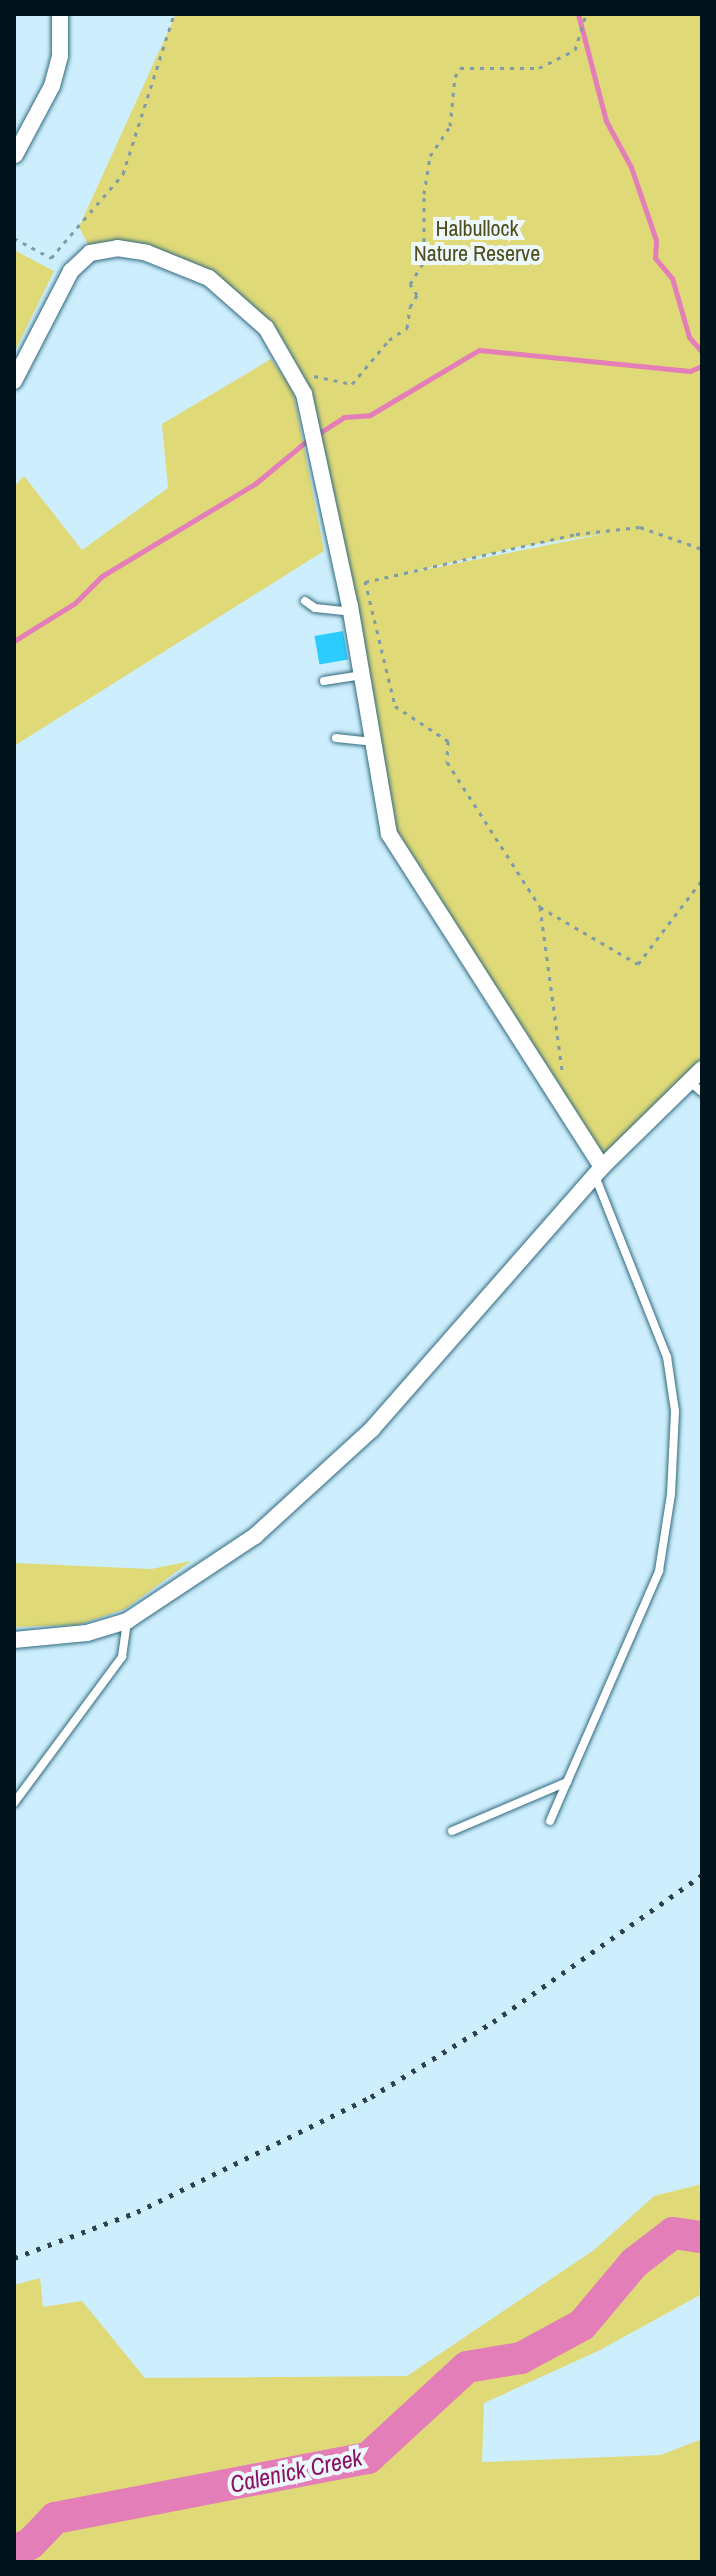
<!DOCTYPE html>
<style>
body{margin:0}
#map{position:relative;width:716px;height:2576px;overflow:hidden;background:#cdeffd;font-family:"Archivo Narrow",sans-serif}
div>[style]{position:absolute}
.green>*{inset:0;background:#dfd978}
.stream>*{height:5px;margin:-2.5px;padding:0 2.5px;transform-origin:2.5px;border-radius:2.5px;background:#e37eb8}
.river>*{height:32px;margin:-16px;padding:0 16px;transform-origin:16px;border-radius:16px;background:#e37eb8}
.building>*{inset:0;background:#2cccff;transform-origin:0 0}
.path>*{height:3px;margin-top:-1.5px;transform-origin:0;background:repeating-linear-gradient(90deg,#7f9ba7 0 4px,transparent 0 10px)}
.roads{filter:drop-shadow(0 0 2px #31697e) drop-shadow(0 0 2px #31697e)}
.service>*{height:8px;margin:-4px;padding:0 4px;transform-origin:4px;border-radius:4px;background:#fff}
.minor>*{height:16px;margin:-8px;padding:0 8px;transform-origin:8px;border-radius:8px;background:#fff}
.rail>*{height:5px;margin-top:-2.5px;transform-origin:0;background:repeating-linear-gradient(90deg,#2c414a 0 4px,transparent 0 12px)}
span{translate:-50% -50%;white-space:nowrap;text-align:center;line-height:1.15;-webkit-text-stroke:8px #edf8fd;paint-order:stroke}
.park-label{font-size:22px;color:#504d1c}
.water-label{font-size:24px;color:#8c1165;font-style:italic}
.frame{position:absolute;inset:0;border:16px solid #00121a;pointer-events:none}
</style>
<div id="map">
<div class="green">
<div style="clip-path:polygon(evenodd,176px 14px,702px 14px,702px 1065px,602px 1167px,389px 834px,298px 377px,244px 308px,168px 262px,90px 248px,79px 227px,176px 14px,609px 533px,408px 573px,407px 573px,522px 546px,609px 533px)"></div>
<div style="clip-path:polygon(14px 250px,54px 271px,14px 353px)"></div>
<div style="clip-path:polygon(271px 359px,293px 390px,324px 551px,14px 746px,14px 487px,24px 476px,82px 550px,168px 488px,162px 424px)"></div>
<div style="clip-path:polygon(191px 1561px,125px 1609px,78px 1625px,14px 1627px,14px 1563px,151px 1569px)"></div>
<div style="clip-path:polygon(702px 2184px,702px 2294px,598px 2351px,484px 2403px,482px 2462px,661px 2455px,702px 2439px,702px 2562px,14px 2562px,14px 2285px,40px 2278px,43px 2307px,82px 2301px,145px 2378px,407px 2376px,594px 2250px,654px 2196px)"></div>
</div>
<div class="stream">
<div style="left:578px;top:14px;width:111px;rotate:75.3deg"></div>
<div style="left:606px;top:121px;width:52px;rotate:61.5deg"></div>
<div style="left:631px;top:167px;width:77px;rotate:71.1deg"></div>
<div style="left:656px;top:240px;width:18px;rotate:93deg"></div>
<div style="left:655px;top:258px;width:26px;rotate:50deg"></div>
<div style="left:672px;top:278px;width:61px;rotate:73.9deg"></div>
<div style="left:689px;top:337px;width:20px;rotate:49deg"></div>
<div style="left:318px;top:434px;width:31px;rotate:-33deg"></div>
<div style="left:344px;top:417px;width:26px;rotate:-4deg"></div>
<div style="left:370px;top:415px;width:127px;rotate:-30.8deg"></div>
<div style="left:479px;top:350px;width:212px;rotate:5.7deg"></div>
<div style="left:690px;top:371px;width:13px;rotate:-23deg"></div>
<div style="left:14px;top:641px;width:72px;rotate:-31.9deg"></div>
<div style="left:75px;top:603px;width:38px;rotate:-45deg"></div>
<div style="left:102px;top:576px;width:180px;rotate:-31.1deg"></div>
<div style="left:256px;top:483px;width:69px;rotate:-39.7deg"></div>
</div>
<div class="river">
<div style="left:14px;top:2551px;width:17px;rotate:-24deg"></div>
<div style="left:30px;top:2544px;width:36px;rotate:-46deg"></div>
<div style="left:55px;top:2518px;width:319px;rotate:-10.9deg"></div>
<div style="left:368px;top:2458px;width:134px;rotate:-42.6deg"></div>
<div style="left:467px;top:2367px;width:55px;rotate:-9.5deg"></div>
<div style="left:521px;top:2358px;width:69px;rotate:-28.4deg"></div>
<div style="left:582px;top:2325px;width:81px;rotate:-50deg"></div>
<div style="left:634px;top:2263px;width:49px;rotate:-37.6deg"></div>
<div style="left:673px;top:2233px;width:29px;rotate:8deg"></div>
</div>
<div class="building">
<div style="left:343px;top:631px;width:29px;height:29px;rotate:80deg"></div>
</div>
<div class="path">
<div style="left:14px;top:238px;width:42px;rotate:28.4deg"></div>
<div style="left:51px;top:258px;width:111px;rotate:-49.4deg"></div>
<div style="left:123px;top:174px;width:168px;rotate:-72.3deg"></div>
<div style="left:314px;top:376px;width:39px;rotate:12deg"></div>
<div style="left:352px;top:384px;width:57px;rotate:-49.9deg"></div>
<div style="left:389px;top:340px;width:22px;rotate:-34deg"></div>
<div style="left:407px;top:328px;width:21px;rotate:-82deg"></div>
<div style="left:410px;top:307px;width:14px;rotate:-60deg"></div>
<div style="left:417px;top:295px;width:13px;rotate:-122deg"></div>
<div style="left:410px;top:284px;width:26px;rotate:-58deg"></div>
<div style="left:424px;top:262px;width:68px;rotate:-90deg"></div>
<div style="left:424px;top:194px;width:38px;rotate:-81deg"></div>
<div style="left:430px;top:156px;width:36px;rotate:-56deg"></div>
<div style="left:450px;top:126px;width:49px;rotate:-84.2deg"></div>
<div style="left:455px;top:77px;width:10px;rotate:-61deg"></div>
<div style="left:460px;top:68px;width:79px"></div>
<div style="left:539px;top:68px;width:40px;rotate:-26.6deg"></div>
<div style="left:575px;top:50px;width:38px;rotate:-73deg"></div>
<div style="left:365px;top:581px;width:129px;rotate:76.5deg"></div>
<div style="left:395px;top:706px;width:64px;rotate:33.4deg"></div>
<div style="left:448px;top:741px;width:21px;rotate:93deg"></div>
<div style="left:447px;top:762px;width:172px;rotate:57.3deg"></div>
<div style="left:540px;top:907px;width:113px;rotate:30.2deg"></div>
<div style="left:638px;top:964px;width:106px;rotate:-52.7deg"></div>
<div style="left:365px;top:582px;width:216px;rotate:-12.8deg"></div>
<div style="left:576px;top:534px;width:64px;rotate:-6.2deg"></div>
<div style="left:640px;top:527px;width:66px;rotate:19.5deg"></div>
<div style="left:540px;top:907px;width:164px;rotate:82.3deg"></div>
</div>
<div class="roads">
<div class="service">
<div style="left:305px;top:601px;width:12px;rotate:35deg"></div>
<div style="left:315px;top:608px;width:36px;rotate:6deg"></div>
<div style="left:324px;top:681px;width:37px;rotate:-9deg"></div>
<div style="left:336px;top:738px;width:37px;rotate:6deg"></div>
<div style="left:690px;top:1082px;width:16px;rotate:40deg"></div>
<div style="left:14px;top:1803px;width:182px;rotate:-53.5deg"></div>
<div style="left:122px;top:1657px;width:36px;rotate:-82deg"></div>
<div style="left:550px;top:1821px;width:273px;rotate:-66.4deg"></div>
<div style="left:659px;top:1571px;width:78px;rotate:-81.1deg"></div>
<div style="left:671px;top:1494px;width:83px;rotate:-87.2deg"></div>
<div style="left:675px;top:1411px;width:55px;rotate:-98.4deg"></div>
<div style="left:667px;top:1357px;width:195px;rotate:-111.7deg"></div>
<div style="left:452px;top:1831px;width:125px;rotate:-23.1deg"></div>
</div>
<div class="minor">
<div style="left:15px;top:155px;width:78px;rotate:-61.8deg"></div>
<div style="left:52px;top:86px;width:31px;rotate:-75deg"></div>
<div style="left:60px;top:56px;width:42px;rotate:-90deg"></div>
<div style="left:14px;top:381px;width:124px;rotate:-62.6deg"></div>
<div style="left:71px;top:271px;width:26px;rotate:-43deg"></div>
<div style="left:90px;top:253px;width:27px;rotate:-10deg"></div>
<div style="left:117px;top:248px;width:30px;rotate:9deg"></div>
<div style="left:147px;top:253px;width:67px;rotate:22deg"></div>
<div style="left:209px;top:278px;width:76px;rotate:41.3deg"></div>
<div style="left:266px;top:328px;width:76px;rotate:60.1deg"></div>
<div style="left:304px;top:394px;width:217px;rotate:77.8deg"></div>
<div style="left:350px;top:606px;width:231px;rotate:80.3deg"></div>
<div style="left:389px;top:834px;width:395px;rotate:57.4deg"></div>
<div style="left:14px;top:1640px;width:73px;rotate:-5.5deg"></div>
<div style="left:87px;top:1633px;width:42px;rotate:-16.7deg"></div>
<div style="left:127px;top:1621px;width:154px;rotate:-33.6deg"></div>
<div style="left:255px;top:1536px;width:159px;rotate:-42.4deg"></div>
<div style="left:372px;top:1429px;width:349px;rotate:-48.7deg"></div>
<div style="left:602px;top:1167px;width:140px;rotate:-44.4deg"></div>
</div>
</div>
<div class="rail">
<div style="left:14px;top:2258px;width:131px;rotate:-20.5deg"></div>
<div style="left:137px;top:2212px;width:261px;rotate:-26.2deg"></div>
<div style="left:371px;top:2097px;width:143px;rotate:-31.6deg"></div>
<div style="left:493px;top:2022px;width:256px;rotate:-35.1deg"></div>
</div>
<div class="park-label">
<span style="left:477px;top:241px">Halbullock<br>Nature Reserve</span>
</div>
<div class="water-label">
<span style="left:296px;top:2471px;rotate:-12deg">Calenick Creek</span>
</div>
<div class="frame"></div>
</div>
